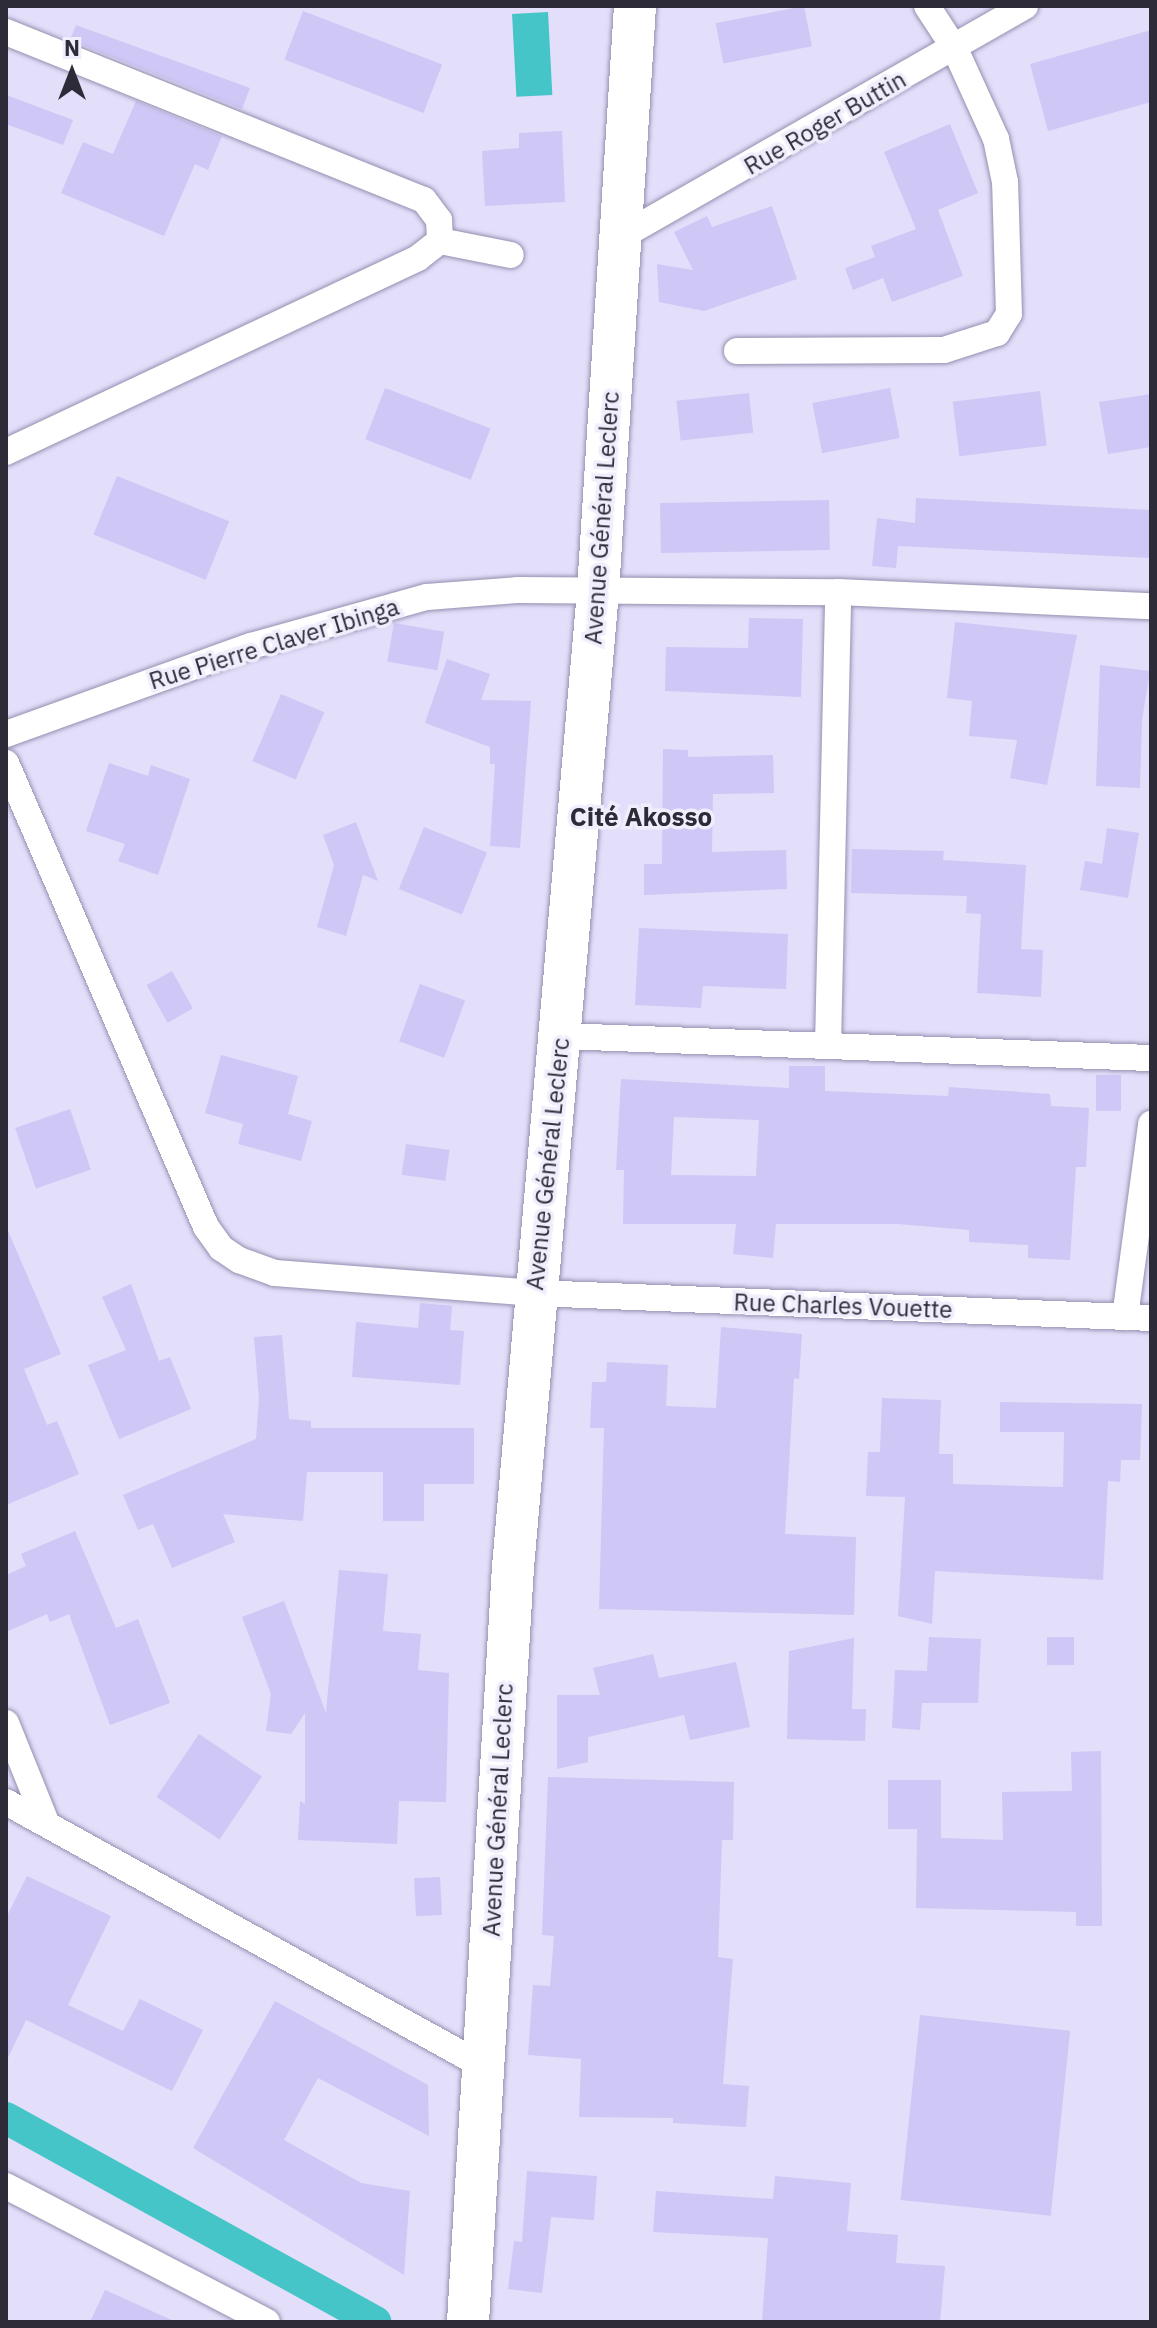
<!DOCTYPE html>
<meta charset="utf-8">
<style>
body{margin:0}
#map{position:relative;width:1157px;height:2328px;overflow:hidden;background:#e3defa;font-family:"IBM Plex Sans",sans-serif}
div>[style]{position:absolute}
.water>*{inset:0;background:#46c5c8;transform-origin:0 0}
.canal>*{height:32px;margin:-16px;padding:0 16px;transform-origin:16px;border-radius:16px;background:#46c5c8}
.building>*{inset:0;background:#cfc7f6;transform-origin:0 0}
.roads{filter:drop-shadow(0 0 2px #958faf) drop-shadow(0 0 2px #958faf)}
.minor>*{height:26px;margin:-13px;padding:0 13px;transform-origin:13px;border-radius:13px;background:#fff}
.primary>*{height:42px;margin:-21px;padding:0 21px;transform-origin:21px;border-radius:21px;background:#fff}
span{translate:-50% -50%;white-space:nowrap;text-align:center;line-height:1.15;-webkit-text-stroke:7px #f0eefc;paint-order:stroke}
.street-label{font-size:24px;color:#2d2b38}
.neighbourhood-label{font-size:26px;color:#2d2b38;font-weight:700}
.frame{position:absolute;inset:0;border:8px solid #2d2b38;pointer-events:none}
.north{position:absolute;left:32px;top:32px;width:80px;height:80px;-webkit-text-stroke:6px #f0eefc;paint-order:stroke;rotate:0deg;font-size:22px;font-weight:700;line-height:32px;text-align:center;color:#2d2b38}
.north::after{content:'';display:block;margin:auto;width:28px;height:36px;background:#2d2b38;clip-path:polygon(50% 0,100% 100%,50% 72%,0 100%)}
</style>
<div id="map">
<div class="water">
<div style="left:548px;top:12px;width:83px;height:36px;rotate:87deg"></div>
</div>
<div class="canal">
<div style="left:6px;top:2118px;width:422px;rotate:28.9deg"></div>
</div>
<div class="building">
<div style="left:804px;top:6px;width:41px;height:90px;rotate:79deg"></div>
<div style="left:303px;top:11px;width:149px;height:52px;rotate:21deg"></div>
<div style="clip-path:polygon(76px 25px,250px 88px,242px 109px,70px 40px)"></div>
<div style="clip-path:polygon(1151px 30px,1151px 102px,1048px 131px,1030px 64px)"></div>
<div style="clip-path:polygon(6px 95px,73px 120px,63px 145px,6px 124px)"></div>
<div style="clip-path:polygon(136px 101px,222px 136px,208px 170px,195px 164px,164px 236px,61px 193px,83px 142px,113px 154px)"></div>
<div style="clip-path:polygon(950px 124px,978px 193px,938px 210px,963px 276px,892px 302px,883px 278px,853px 290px,845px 268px,875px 257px,871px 246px,916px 229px,884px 152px)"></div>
<div style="clip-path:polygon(562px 131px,565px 202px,485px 206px,482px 151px,519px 148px,519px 133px)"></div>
<div style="clip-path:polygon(772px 206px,797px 279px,704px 311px,659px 302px,657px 264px,693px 270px,674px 232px,707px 216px,712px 227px)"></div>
<div style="left:385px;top:388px;width:113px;height:55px;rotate:21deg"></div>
<div style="left:890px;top:388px;width:51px;height:79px;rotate:79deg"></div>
<div style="left:1040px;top:391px;width:55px;height:88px;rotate:83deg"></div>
<div style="left:749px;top:393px;width:40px;height:73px;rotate:84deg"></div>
<div style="clip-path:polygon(1151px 394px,1151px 447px,1108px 454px,1099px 402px)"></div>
<div style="left:117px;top:476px;width:121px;height:63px;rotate:22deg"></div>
<div style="clip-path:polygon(916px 498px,1151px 510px,1151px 558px,898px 546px,896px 568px,872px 566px,877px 518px,915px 523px)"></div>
<div style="left:829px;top:500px;width:50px;height:169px;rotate:89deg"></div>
<div style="clip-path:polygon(749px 618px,803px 619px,801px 697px,665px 691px,666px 647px,748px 648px)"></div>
<div style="clip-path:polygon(955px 622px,1077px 635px,1047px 785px,1010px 778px,1017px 740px,969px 736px,972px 701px,947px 698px)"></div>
<div style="left:394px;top:623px;width:51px;height:39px;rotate:10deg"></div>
<div style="clip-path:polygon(447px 659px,490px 674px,481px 700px,531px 701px,520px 848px,490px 846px,495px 764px,490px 764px,490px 747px,425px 723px)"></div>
<div style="clip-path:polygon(1100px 665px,1150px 671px,1142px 720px,1140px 788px,1096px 786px)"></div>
<div style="left:281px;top:694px;width:47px;height:73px;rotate:23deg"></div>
<div style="clip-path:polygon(663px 749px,688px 750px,688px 757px,773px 755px,774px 793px,713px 794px,712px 852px,786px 850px,787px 889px,644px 895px,644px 864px,662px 864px)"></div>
<div style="clip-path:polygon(109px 763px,148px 776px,151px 765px,190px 779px,158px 875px,118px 861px,125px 844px,86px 831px)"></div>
<div style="clip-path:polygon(356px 822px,378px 881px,363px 875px,346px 936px,317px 927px,334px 865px,323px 835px)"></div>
<div style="left:424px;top:827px;width:68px;height:67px;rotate:22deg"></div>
<div style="clip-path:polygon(1107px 828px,1139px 833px,1128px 898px,1080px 890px,1085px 861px,1102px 864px)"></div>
<div style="clip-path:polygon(852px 849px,944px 851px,943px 860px,1026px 865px,1021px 949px,1043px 950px,1041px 997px,977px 993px,981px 914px,966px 913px,967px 896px,851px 893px)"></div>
<div style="clip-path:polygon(639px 928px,788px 934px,786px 989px,703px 986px,701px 1008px,635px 1005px)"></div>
<div style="left:172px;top:971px;width:43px;height:29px;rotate:61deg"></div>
<div style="left:420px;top:984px;width:48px;height:61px;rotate:20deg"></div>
<div style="clip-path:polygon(221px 1055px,298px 1076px,288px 1114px,312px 1121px,301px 1161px,238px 1144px,243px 1124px,205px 1113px)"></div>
<div style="clip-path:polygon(evenodd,789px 1066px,825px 1066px,825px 1091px,948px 1096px,949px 1087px,1050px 1094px,1051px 1106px,1089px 1108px,1086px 1167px,1076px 1167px,1070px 1260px,1028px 1258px,1028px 1245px,969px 1242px,969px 1230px,898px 1224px,776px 1224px,773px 1258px,733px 1254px,736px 1224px,623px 1224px,624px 1170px,616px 1170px,621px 1079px,789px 1088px,789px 1066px,674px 1117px,759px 1120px,756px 1176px,671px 1175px,674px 1117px)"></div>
<div style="left:1096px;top:1075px;width:25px;height:36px"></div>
<div style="left:70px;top:1109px;width:64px;height:58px;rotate:71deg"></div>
<div style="left:406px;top:1144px;width:44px;height:31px;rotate:8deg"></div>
<div style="clip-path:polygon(6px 1226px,61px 1354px,24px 1369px,47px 1425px,57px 1421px,79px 1474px,6px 1505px)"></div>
<div style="clip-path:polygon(131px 1284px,159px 1361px,170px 1357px,191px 1409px,119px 1439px,88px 1365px,126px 1350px,102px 1297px)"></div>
<div style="clip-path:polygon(420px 1303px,452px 1306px,450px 1330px,464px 1331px,460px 1385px,352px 1377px,356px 1322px,418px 1328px)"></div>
<div style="clip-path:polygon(721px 1327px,802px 1334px,799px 1379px,794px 1378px,785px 1534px,856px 1537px,854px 1615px,599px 1609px,604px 1428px,590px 1428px,592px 1382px,606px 1382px,607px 1362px,668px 1365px,666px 1406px,716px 1408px)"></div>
<div style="clip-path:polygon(282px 1335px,289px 1419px,311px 1421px,311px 1428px,474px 1428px,474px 1484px,424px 1484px,424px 1521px,383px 1521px,383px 1472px,307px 1472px,303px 1521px,223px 1514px,235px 1542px,172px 1568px,153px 1524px,138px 1530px,123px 1495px,256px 1439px,259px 1398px,254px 1337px)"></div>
<div style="clip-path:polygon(882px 1398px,941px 1400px,939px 1454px,953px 1454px,953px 1484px,1063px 1487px,1064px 1432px,1000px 1432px,1000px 1402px,1142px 1404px,1140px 1460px,1121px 1460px,1120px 1482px,1108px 1481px,1103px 1580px,935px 1571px,932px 1624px,898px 1616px,905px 1497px,866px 1496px,868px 1452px,880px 1452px)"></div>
<div style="clip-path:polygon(75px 1531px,116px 1628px,138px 1619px,170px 1703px,110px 1725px,69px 1614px,50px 1622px,47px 1614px,6px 1632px,6px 1575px,26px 1566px,21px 1554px)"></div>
<div style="clip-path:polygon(339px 1570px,388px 1574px,383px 1631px,421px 1634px,418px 1670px,449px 1673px,446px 1802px,399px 1801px,397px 1844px,298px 1840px,300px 1801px,305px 1804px,305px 1713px,291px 1734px,266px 1731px,271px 1694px,242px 1617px,284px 1601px,326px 1713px)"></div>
<div style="clip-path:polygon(929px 1637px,981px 1639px,978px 1703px,922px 1703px,920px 1730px,892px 1728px,895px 1670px,927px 1671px)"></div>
<div style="left:1047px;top:1637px;width:27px;height:28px"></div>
<div style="clip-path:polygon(854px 1638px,852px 1709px,866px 1709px,865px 1741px,787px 1739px,789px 1651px)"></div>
<div style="clip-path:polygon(653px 1654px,659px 1678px,736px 1662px,750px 1727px,690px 1740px,684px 1715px,588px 1737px,588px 1762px,557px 1769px,557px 1695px,600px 1695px,593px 1668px)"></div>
<div style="left:199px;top:1734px;width:76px;height:76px;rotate:34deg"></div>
<div style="clip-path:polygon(1101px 1751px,1102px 1926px,1076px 1926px,1076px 1912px,916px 1908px,917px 1829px,888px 1829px,888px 1780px,941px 1780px,941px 1838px,1003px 1840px,1002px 1792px,1072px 1791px,1071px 1752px)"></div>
<div style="clip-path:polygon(548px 1777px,734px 1782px,733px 1840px,722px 1840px,718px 1957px,733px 1959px,723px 2084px,749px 2086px,746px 2127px,673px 2123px,673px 2118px,579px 2117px,581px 2059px,528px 2055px,533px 1985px,550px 1986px,554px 1936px,542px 1935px)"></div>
<div style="clip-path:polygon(27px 1876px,111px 1916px,68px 2005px,123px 2031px,140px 1999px,203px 2030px,172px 2091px,26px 2020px,6px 2062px,6px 1918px)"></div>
<div style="left:440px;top:1877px;width:38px;height:26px;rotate:87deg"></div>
<div style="clip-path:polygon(275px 2001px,428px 2085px,429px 2136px,318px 2078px,284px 2140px,361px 2183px,410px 2191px,404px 2275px,193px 2148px)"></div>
<div style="left:920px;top:2015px;width:151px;height:186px;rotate:6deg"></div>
<div style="clip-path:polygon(527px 2171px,597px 2176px,594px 2220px,551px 2217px,542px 2293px,508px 2289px,514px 2241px,522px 2242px)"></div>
<div style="clip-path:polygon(775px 2176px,851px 2183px,847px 2231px,898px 2235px,896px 2263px,945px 2266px,940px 2322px,762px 2322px,768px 2238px,653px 2232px,656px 2191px,773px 2199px)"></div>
<div style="clip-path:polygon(105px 2290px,176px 2322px,90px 2322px)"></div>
</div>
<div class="roads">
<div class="minor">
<div style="left:6px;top:32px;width:450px;rotate:21.9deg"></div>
<div style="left:424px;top:200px;width:25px;rotate:53deg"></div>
<div style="left:439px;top:220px;width:21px;rotate:87deg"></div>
<div style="left:622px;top:236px;width:464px;rotate:-29.7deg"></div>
<div style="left:737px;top:351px;width:207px;rotate:-0.3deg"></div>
<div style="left:944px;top:350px;width:56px;rotate:-17.8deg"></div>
<div style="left:997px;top:333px;width:22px;rotate:-58deg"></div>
<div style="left:1009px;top:314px;width:132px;rotate:-91.7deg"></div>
<div style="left:1005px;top:182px;width:44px;rotate:-101.8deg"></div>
<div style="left:996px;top:139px;width:99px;rotate:-114.5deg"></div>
<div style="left:955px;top:49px;width:51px;rotate:-123.1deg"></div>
<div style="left:6px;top:452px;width:455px;rotate:-25.2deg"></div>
<div style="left:418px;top:258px;width:28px;rotate:-38deg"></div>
<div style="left:440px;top:241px;width:72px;rotate:11.2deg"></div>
<div style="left:6px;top:734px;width:260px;rotate:-19.8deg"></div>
<div style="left:251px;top:646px;width:183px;rotate:-15.6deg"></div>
<div style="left:427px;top:597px;width:90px;rotate:-4.4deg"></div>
<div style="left:517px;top:590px;width:321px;rotate:0.4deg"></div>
<div style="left:838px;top:592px;width:313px;rotate:2.6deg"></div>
<div style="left:6px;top:763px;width:505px;rotate:66.68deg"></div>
<div style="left:206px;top:1227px;width:26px;rotate:54deg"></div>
<div style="left:221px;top:1248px;width:22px;rotate:34deg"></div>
<div style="left:239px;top:1260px;width:38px;rotate:20deg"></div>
<div style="left:275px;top:1273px;width:261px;rotate:4.4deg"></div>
<div style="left:535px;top:1293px;width:617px;rotate:2.32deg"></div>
<div style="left:561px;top:1036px;width:590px;rotate:2.14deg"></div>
<div style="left:828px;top:1045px;width:453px;rotate:-88.7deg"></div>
<div style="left:1125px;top:1317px;width:195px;rotate:-82.3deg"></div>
<div style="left:6px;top:1723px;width:107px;rotate:68deg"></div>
<div style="left:6px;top:1802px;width:547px;rotate:28.95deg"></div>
<div style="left:6px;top:2186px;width:294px;rotate:27.5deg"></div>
</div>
<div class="primary">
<div style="left:468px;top:2322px;width:756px;rotate:-86.59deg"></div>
<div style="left:513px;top:1567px;width:980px;rotate:-85.02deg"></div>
<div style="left:598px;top:591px;width:586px;rotate:-86.38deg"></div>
</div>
</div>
<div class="street-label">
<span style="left:825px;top:123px;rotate:-30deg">Rue Roger Buttin</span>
<span style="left:602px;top:518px;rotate:-86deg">Avenue Général Leclerc</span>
<span style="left:274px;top:644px;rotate:-17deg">Rue Pierre Claver Ibinga</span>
<span style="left:548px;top:1164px;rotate:-84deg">Avenue Général Leclerc</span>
<span style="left:843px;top:1306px;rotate:2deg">Rue Charles Vouette</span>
<span style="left:498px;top:1810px;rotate:-87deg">Avenue Général Leclerc</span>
</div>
<div class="neighbourhood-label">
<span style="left:641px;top:817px">Cité Akosso</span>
</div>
<div class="frame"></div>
<div class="north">N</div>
</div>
